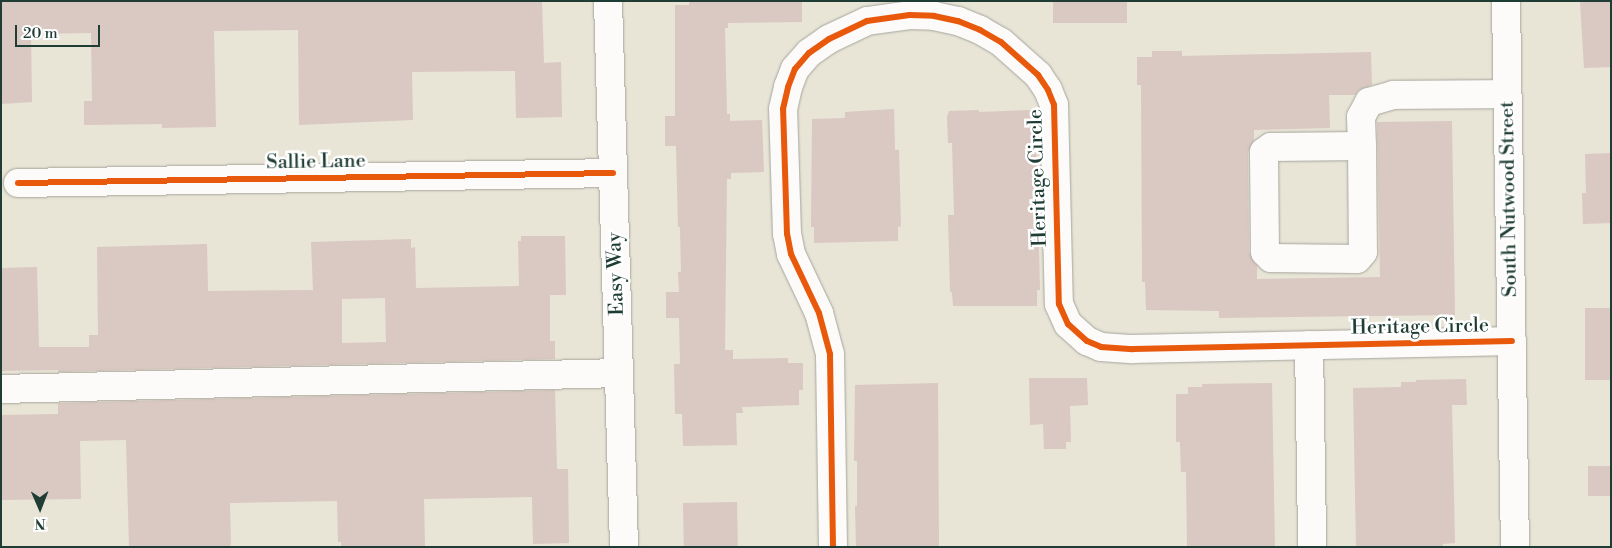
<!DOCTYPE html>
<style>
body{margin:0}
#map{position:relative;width:1612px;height:548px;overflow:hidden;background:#e8e4d6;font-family:"Libre Bodoni",serif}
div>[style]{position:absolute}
.building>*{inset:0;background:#dac8c2;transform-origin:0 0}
.roads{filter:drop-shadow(0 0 1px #a5a69d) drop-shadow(0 0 1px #a5a69d)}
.minor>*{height:28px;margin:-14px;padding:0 14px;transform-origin:14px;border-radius:14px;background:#fcfbf9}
.cycleway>*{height:6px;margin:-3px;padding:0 3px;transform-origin:3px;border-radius:3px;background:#e8590c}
span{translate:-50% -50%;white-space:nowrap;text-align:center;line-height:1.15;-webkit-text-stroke:5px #fff;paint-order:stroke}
.street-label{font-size:20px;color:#1f3d34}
.frame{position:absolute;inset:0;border:2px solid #1f3d34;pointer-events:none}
.north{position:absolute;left:15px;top:483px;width:50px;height:50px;-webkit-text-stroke:4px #fff;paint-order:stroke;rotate:179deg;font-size:14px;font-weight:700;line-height:20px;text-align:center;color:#1f3d34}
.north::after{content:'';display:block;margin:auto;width:18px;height:22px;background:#1f3d34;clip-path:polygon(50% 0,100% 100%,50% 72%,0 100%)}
.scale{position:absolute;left:15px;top:25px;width:85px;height:22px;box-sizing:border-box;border:2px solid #1f3d34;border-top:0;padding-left:6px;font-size:15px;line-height:18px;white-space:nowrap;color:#1f3d34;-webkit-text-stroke:4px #fff;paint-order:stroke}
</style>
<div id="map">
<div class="building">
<div style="clip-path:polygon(1px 1px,542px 1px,544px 63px,561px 62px,562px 117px,516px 118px,515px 71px,412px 72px,413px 120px,299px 125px,298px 30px,214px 31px,216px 127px,162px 128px,162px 124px,84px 125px,84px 101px,92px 101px,91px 33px,31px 34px,32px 102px,1px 104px)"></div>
<div style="clip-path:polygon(689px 1px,802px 1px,802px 22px,728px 23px,728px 28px,725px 28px,727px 114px,730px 114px,730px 121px,762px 120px,764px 172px,731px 173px,731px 179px,727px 179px,725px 350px,733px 350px,733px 359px,788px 358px,788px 363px,803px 363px,803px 390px,799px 390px,799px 405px,742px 407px,743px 413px,736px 413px,737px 445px,683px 446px,682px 414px,675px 414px,674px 364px,680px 364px,679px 318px,666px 318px,666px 292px,679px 292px,678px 272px,681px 272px,680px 227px,678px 227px,676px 146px,665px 146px,665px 116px,675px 116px,675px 5px,689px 5px)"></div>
<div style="left:1053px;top:1px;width:74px;height:22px"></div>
<div style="clip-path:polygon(1580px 1px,1611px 1px,1611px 67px,1584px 68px)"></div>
<div style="clip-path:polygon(1152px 51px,1182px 51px,1182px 56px,1371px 52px,1372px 85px,1359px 90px,1355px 95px,1329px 95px,1330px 128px,1254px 130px,1254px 140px,1248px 152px,1249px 252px,1257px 266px,1257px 279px,1380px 277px,1377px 122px,1452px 121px,1455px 315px,1219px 318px,1219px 311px,1146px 310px,1145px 282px,1142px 282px,1142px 274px,1141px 85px,1137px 85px,1137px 57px,1152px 57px)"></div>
<div style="clip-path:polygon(894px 109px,895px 150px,899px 150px,901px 226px,898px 227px,898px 241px,814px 243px,814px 227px,811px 227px,812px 119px,845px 118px,845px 112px)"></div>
<div style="clip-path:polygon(979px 110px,979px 112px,1032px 110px,1033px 127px,1036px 127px,1040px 290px,1037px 290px,1037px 306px,953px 306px,952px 292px,950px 292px,948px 215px,954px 215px,952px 143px,948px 143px,947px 117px,949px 111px)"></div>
<div style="clip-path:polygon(1611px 153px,1611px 223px,1583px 224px,1582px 193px,1586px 193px,1585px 154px)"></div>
<div style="clip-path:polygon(evenodd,521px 236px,565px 236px,566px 295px,550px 295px,550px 341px,555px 341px,555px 359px,58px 372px,58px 370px,1px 371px,1px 268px,37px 267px,39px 347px,89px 347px,89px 335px,98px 335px,97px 247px,207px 244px,208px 291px,313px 290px,311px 242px,411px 239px,411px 248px,415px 247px,416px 288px,519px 286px,518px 241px,521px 241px,521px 236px,385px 298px,386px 342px,342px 343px,342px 299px,385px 298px)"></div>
<div style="left:1611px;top:308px;width:72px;height:26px;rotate:90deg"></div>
<div style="clip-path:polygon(1029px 378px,1087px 378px,1088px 405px,1070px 406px,1071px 442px,1066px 442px,1066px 449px,1044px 449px,1043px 424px,1030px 425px)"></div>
<div style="clip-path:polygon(1466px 379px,1467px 405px,1452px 405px,1455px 543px,1443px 544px,1443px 547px,1356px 547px,1353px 388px,1401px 387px,1401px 382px,1416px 382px,1416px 380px)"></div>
<div style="clip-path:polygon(938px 383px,939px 547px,856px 547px,855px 506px,857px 506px,857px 461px,854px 461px,855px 385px)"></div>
<div style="clip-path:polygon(1272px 383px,1275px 547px,1187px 547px,1186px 472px,1181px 472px,1180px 442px,1176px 442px,1176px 394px,1188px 394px,1188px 387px,1202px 387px,1202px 384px)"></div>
<div style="clip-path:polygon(555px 390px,557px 469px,568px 469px,569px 543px,533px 544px,532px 497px,424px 499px,425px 546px,341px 547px,341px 542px,338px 542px,337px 501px,230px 503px,231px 545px,227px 547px,129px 547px,126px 440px,80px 441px,81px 499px,1px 500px,1px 415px,58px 414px,58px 403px)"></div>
<div style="left:1588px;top:466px;width:23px;height:30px"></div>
<div style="left:737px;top:502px;width:45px;height:54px;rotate:89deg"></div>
</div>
<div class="roads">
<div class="minor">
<div style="left:608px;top:1px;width:546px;rotate:88.32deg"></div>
<div style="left:1506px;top:1px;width:546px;rotate:89.06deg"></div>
<div style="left:1362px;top:146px;width:106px;rotate:89.5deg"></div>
<div style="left:1363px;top:252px;width:9px;rotate:131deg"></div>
<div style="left:1357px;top:259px;width:86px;rotate:-179.3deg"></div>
<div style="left:1271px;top:258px;width:8px;rotate:-135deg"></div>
<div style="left:1265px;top:252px;width:100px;rotate:-90.6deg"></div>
<div style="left:1264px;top:152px;width:9px;rotate:-36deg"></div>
<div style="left:1271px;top:147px;width:91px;rotate:-0.6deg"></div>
<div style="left:1362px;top:146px;width:29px;rotate:-92deg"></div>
<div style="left:1361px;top:117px;width:17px;rotate:-62deg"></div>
<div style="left:1369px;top:102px;width:25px;rotate:-16deg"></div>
<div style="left:1393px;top:95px;width:114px;rotate:-0.5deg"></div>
<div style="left:18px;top:183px;width:595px;rotate:-0.96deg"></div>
<div style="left:1309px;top:345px;width:202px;rotate:89.1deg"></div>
<div style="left:1px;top:389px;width:618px;rotate:-1.48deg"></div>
<div style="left:833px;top:547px;width:193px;rotate:-90.9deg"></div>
<div style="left:830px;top:354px;width:42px;rotate:-105deg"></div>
<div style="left:819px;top:313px;width:65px;rotate:-115.4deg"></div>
<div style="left:791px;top:254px;width:20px;rotate:-101deg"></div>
<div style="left:787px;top:234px;width:125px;rotate:-91.8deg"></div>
<div style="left:783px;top:109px;width:23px;rotate:-77deg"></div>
<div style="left:788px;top:87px;width:19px;rotate:-69deg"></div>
<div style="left:795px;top:69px;width:21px;rotate:-49deg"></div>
<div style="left:809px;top:53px;width:24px;rotate:-35deg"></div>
<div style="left:829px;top:39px;width:42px;rotate:-25.3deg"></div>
<div style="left:867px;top:21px;width:43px;rotate:-7.9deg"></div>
<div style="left:910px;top:15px;width:24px;rotate:2deg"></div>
<div style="left:934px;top:16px;width:25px;rotate:12deg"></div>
<div style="left:958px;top:21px;width:24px;rotate:22deg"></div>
<div style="left:980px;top:30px;width:24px;rotate:30deg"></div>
<div style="left:1001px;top:42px;width:50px;rotate:41.7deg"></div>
<div style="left:1038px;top:75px;width:18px;rotate:56deg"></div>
<div style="left:1048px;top:90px;width:16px;rotate:68deg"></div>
<div style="left:1054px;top:105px;width:199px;rotate:88.6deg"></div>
<div style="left:1059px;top:304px;width:22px;rotate:66deg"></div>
<div style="left:1068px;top:324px;width:25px;rotate:42deg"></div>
<div style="left:1087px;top:341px;width:15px;rotate:23deg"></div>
<div style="left:1101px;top:347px;width:32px;rotate:4deg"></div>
<div style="left:1133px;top:349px;width:379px;rotate:-1.2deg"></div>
</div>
</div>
<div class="cycleway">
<div style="left:18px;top:183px;width:595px;rotate:-0.96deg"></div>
<div style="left:833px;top:547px;width:193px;rotate:-90.9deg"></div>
<div style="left:830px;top:354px;width:42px;rotate:-105deg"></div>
<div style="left:819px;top:313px;width:65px;rotate:-115.4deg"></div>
<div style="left:791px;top:254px;width:20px;rotate:-101deg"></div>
<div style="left:787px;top:234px;width:125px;rotate:-91.8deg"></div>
<div style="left:783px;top:109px;width:23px;rotate:-77deg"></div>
<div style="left:788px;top:87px;width:19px;rotate:-69deg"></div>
<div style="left:795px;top:69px;width:21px;rotate:-49deg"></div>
<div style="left:809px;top:53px;width:24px;rotate:-35deg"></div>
<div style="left:829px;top:39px;width:42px;rotate:-25.3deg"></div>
<div style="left:867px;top:21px;width:43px;rotate:-7.9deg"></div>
<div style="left:910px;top:15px;width:24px;rotate:2deg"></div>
<div style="left:934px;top:16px;width:25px;rotate:12deg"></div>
<div style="left:958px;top:21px;width:24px;rotate:22deg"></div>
<div style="left:980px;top:30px;width:24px;rotate:30deg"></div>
<div style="left:1001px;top:42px;width:50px;rotate:41.7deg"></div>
<div style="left:1038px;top:75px;width:18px;rotate:56deg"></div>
<div style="left:1048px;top:90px;width:16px;rotate:68deg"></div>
<div style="left:1054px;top:105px;width:199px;rotate:88.6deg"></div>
<div style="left:1059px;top:304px;width:22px;rotate:66deg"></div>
<div style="left:1068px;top:324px;width:25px;rotate:42deg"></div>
<div style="left:1087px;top:341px;width:15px;rotate:23deg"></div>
<div style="left:1101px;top:347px;width:32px;rotate:4deg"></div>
<div style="left:1133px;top:349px;width:379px;rotate:-1.2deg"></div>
</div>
<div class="street-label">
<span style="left:316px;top:162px;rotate:-1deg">Sallie Lane</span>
<span style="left:1038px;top:178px;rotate:-92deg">Heritage Circle</span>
<span style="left:1509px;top:199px;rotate:-91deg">South Nutwood Street</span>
<span style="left:616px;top:274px;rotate:-92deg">Easy Way</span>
<span style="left:1420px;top:327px;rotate:-1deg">Heritage Circle</span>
</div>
<div class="frame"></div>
<div class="north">N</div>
<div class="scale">20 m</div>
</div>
